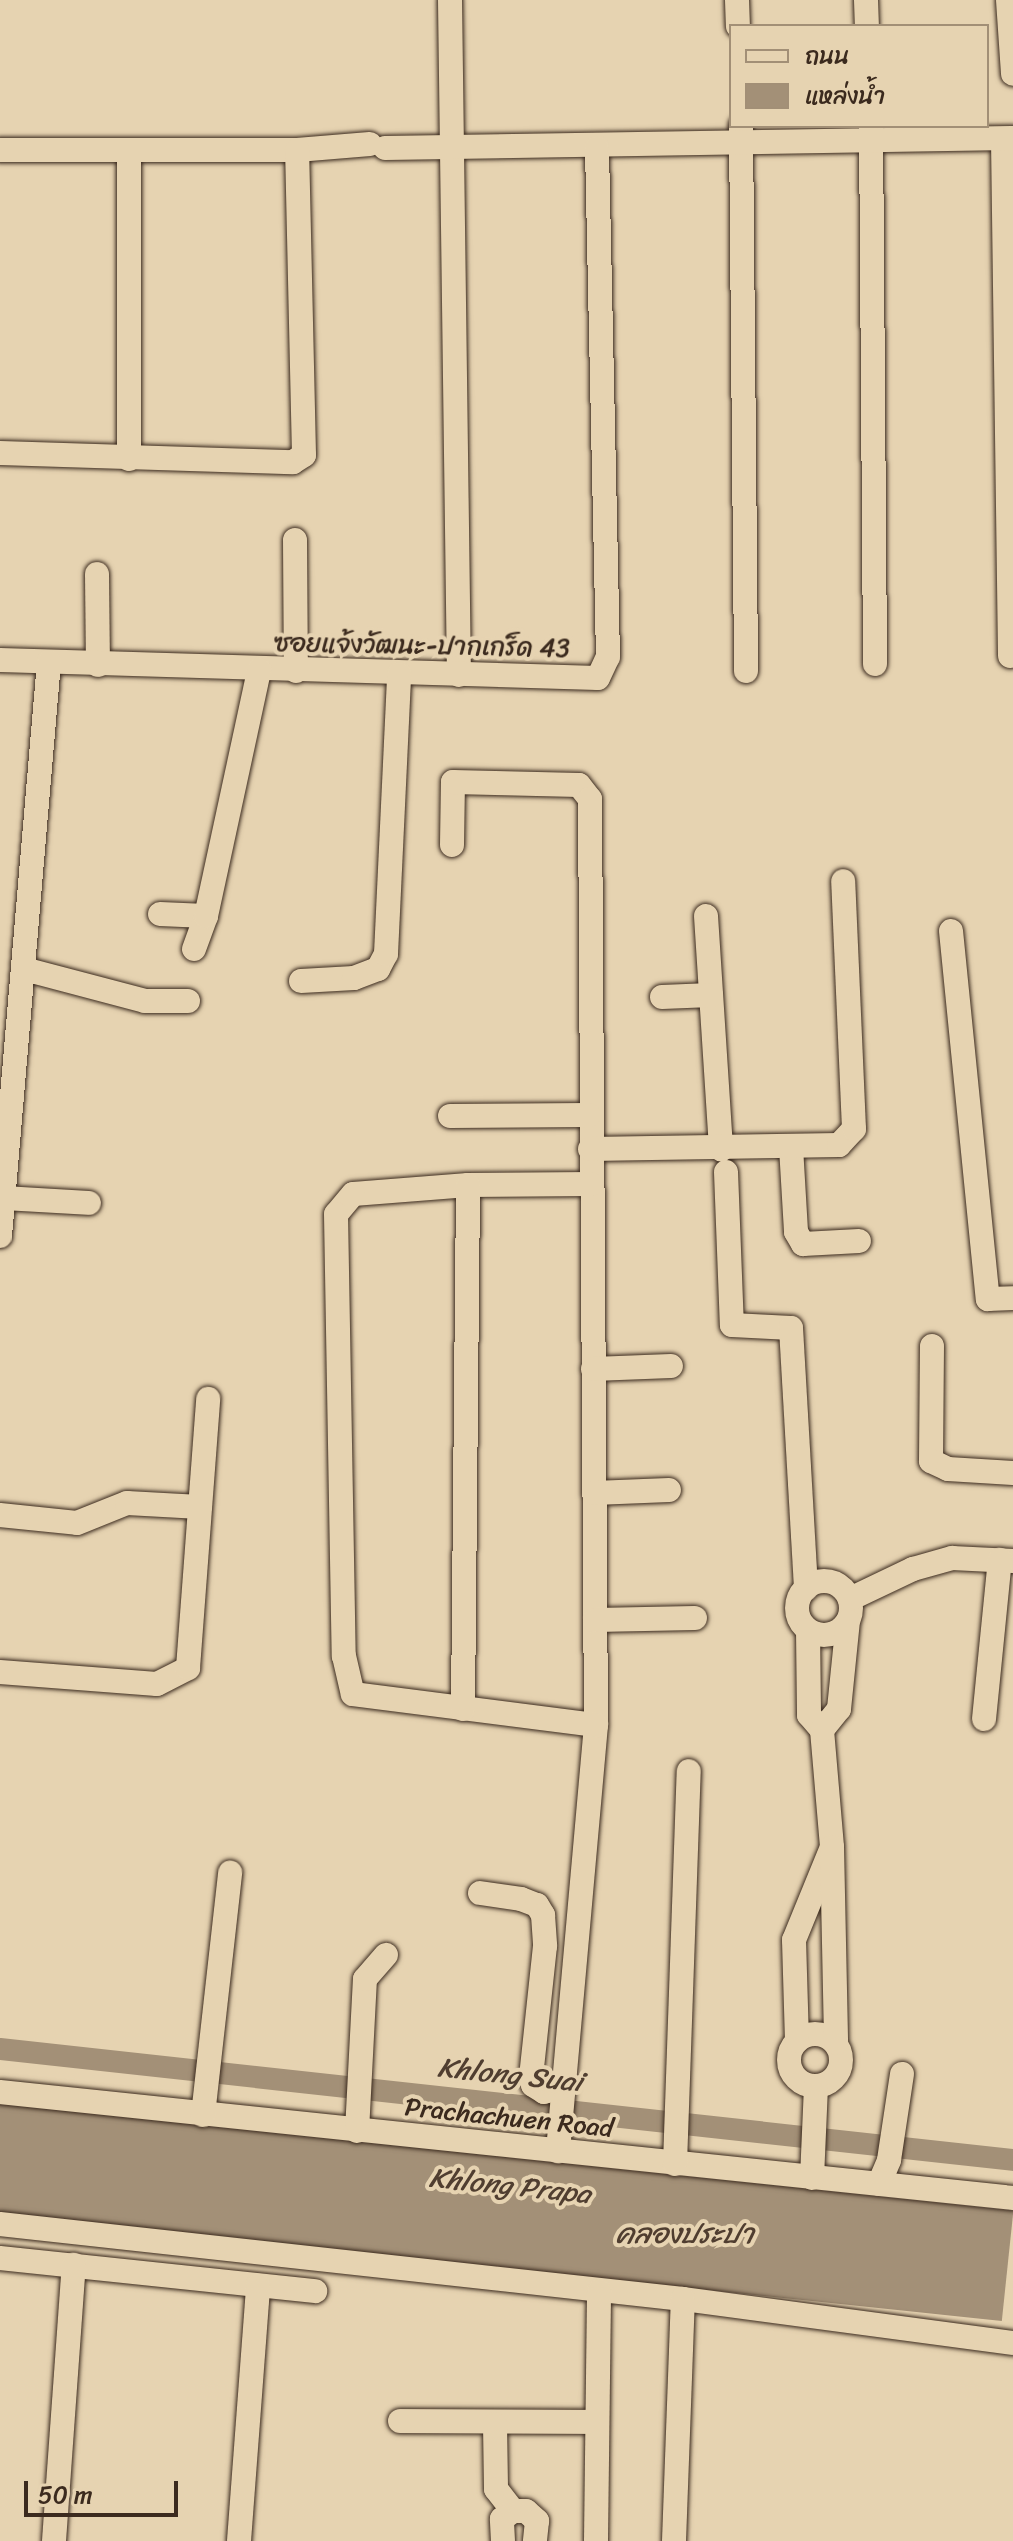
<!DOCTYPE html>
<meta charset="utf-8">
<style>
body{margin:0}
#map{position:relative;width:1013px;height:2541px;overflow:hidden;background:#e6d3b1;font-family:Sriracha,"Playpen Sans Thai",sans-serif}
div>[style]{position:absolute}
.water>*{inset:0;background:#a39077;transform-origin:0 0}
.canal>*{height:22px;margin:-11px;padding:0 11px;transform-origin:11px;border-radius:11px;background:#a39077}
.roads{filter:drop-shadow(0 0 2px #3b2a1e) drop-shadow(0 0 2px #3b2a1e)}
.minor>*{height:24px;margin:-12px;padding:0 12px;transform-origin:12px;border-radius:12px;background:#e6d3b1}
.minor>.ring{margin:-12px;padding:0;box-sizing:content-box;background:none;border:24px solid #e6d3b1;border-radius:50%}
span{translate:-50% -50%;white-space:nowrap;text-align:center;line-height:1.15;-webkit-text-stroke:8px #e6d3b1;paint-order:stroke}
.street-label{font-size:26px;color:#3b2a1e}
.water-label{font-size:28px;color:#503e30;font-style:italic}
.legend{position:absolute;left:729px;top:24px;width:260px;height:104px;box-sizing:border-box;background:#e6d3b1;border:2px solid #a28f76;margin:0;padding:10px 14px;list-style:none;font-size:24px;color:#3b2a1e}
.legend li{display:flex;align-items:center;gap:16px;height:40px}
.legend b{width:40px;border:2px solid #a28f76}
.scale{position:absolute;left:24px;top:2481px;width:154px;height:36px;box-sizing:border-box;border:4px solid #3b2a1e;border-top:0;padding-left:10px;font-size:24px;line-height:28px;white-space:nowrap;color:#3b2a1e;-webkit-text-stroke:6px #e6d3b1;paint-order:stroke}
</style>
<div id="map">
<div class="water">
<div style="left:0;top:2104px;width:1019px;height:111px;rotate:6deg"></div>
</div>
<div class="canal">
<div style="left:0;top:2049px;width:1019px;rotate:6.25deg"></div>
</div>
<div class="roads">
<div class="minor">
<div style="left:450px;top:0;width:675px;rotate:89.24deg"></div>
<div style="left:737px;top:0;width:26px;rotate:88deg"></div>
<div style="left:866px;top:0;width:26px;rotate:88deg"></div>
<div style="left:1008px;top:0;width:74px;rotate:86.1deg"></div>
<div style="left:741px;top:126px;width:545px;rotate:89.47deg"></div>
<div style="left:871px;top:126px;width:538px;rotate:89.57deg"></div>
<div style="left:1003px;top:139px;width:517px;rotate:89.22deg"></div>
<div style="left:385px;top:148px;width:628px;rotate:-0.91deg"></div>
<div style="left:0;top:150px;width:297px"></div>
<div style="left:297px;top:150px;width:73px;rotate:-4.7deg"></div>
<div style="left:0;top:453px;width:293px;rotate:1.8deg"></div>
<div style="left:293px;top:462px;width:13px;rotate:-32deg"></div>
<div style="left:304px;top:455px;width:305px;rotate:-91.3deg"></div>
<div style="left:129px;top:459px;width:308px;rotate:-90deg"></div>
<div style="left:295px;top:540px;width:131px;rotate:89.6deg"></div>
<div style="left:97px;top:574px;width:91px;rotate:89.4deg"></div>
<div style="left:0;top:660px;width:598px;rotate:1.72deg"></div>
<div style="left:598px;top:678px;width:23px;rotate:-65deg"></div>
<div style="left:608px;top:657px;width:509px;rotate:-91.24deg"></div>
<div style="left:452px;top:845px;width:63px;rotate:-89.1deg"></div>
<div style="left:453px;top:782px;width:126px;rotate:1.4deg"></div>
<div style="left:579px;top:785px;width:18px;rotate:52deg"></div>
<div style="left:590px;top:799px;width:926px;rotate:89.63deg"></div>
<div style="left:596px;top:1725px;width:428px;rotate:95.1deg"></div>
<div style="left:160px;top:914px;width:46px;rotate:2.5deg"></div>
<div style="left:706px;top:916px;width:234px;rotate:86.3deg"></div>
<div style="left:951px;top:931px;width:370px;rotate:84.3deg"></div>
<div style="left:988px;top:1299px;width:25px;rotate:-2deg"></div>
<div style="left:194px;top:949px;width:35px;rotate:-70deg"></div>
<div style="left:206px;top:916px;width:252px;rotate:-77.8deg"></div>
<div style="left:24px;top:969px;width:125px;rotate:14.8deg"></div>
<div style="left:145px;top:1001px;width:43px"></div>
<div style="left:301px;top:981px;width:53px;rotate:-3.2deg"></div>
<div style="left:354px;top:978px;width:26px;rotate:-21deg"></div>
<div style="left:378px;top:969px;width:17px;rotate:-62deg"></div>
<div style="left:386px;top:954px;width:280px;rotate:-87.3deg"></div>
<div style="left:662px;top:997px;width:49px;rotate:-2.3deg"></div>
<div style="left:450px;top:1116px;width:139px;rotate:-0.4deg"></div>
<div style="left:791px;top:1147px;width:85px;rotate:86.6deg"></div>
<div style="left:796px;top:1232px;width:14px;rotate:60deg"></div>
<div style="left:803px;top:1244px;width:56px;rotate:-3.1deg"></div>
<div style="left:590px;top:1149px;width:249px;rotate:-0.9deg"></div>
<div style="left:839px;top:1145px;width:22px;rotate:-47deg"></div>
<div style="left:854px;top:1129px;width:248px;rotate:-92.5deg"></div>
<div style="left:726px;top:1172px;width:153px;rotate:87.8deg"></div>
<div style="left:732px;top:1325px;width:59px;rotate:2.9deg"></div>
<div style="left:791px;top:1328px;width:261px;rotate:86.7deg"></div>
<div style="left:591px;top:1184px;width:123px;rotate:179.5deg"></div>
<div style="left:468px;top:1185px;width:115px;rotate:175.5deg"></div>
<div style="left:353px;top:1194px;width:26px;rotate:130deg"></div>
<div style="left:336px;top:1214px;width:442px;rotate:89deg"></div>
<div style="left:344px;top:1656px;width:39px;rotate:77deg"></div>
<div style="left:353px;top:1694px;width:245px;rotate:7.3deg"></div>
<div style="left:3px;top:1198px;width:86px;rotate:3.3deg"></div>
<div style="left:0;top:1236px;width:576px;rotate:-85.12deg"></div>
<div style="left:932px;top:1346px;width:115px;rotate:90.5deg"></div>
<div style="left:931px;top:1461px;width:19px;rotate:25deg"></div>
<div style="left:948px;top:1469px;width:65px;rotate:3.5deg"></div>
<div style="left:593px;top:1369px;width:78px;rotate:-2.2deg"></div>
<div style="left:594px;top:1493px;width:75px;rotate:-2.3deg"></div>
<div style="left:0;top:1515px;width:77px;rotate:5.9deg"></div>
<div style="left:77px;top:1523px;width:54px;rotate:-21.8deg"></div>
<div style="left:127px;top:1503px;width:73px;rotate:3.1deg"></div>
<div class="ring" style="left:797px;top:1581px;width:30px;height:30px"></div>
<div style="left:850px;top:1599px;width:70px;rotate:-25.5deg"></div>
<div style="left:913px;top:1569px;width:41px;rotate:-15.8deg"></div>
<div style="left:952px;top:1558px;width:61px;rotate:2.8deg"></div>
<div style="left:595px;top:1620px;width:100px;rotate:-1.1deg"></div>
<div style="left:808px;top:1630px;width:85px;rotate:89.3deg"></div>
<div style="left:809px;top:1715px;width:20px;rotate:49deg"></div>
<div style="left:822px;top:1730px;width:117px;rotate:85.1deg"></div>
<div style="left:0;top:1672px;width:157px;rotate:4.4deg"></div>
<div style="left:157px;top:1684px;width:35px;rotate:-27deg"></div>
<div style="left:188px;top:1668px;width:270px;rotate:-85.7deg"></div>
<div style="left:463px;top:1709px;width:524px;rotate:-89.45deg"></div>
<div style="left:984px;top:1719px;width:160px;rotate:-84.3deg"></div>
<div style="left:822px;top:1730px;width:27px;rotate:-51deg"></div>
<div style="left:839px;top:1709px;width:88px;rotate:-84.2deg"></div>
<div style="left:480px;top:1893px;width:41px;rotate:8.3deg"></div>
<div style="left:521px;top:1899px;width:17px;rotate:21deg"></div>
<div style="left:537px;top:1905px;width:12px;rotate:59deg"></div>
<div style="left:543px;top:1915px;width:31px;rotate:86deg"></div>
<div style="left:545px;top:1946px;width:131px;rotate:96.1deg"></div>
<div style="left:531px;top:2076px;width:9px;rotate:77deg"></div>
<div style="left:533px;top:2085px;width:13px;rotate:32deg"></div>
<div style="left:544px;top:2092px;width:20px;rotate:-15deg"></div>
<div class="ring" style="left:789px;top:2034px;width:28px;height:28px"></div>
<div style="left:797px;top:2041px;width:101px;rotate:-91.7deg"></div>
<div style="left:794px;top:1940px;width:100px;rotate:-67.8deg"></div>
<div style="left:832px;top:1847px;width:196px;rotate:88.8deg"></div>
<div style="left:0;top:2092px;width:1019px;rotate:5.97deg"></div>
<div style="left:203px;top:2115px;width:244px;rotate:-83.6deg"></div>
<div style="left:357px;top:2131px;width:152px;rotate:-87deg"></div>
<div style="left:365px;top:1979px;width:32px;rotate:-49deg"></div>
<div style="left:675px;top:2164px;width:393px;rotate:-88deg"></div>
<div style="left:812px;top:2178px;width:92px;rotate:-87.5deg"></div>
<div style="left:879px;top:2184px;width:26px;rotate:-67deg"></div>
<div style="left:889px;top:2160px;width:87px;rotate:-81.4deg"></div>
<div style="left:0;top:2224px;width:687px;rotate:6.27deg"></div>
<div style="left:683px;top:2299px;width:333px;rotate:7.6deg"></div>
<div style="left:0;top:2258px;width:317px;rotate:6deg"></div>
<div style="left:400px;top:2421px;width:197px;rotate:0.3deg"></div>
<div style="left:495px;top:2424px;width:65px;rotate:89.1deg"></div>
<div style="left:496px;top:2489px;width:28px;rotate:52deg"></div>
<div style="left:54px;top:2541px;width:277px;rotate:-85.9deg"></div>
<div style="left:239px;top:2541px;width:256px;rotate:-85.7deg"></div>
<div style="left:503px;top:2541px;width:22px;rotate:-93deg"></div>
<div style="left:502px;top:2519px;width:14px;rotate:-36deg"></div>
<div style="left:513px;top:2511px;width:13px"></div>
<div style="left:526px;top:2511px;width:15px;rotate:42deg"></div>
<div style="left:537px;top:2521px;width:20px;rotate:96deg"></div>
<div style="left:596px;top:2541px;width:250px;rotate:-89.3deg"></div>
<div style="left:674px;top:2541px;width:242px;rotate:-87.9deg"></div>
</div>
</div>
<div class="street-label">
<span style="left:422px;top:646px;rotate:1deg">ซอยแจ้งวัฒนะ-ปากเกร็ด 43</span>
<span style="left:509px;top:2118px;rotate:6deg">Prachachuen Road</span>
</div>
<div class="water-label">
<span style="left:510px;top:2075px;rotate:6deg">Khlong Suai</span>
<span style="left:510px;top:2186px;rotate:6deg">Khlong Prapa</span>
<span style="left:685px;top:2234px">คลองประปา</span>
</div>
<ul class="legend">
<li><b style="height:10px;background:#e6d3b1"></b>ถนน</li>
<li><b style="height:22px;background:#a39077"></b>แหล่งน้ำ</li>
</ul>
<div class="scale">50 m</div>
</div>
